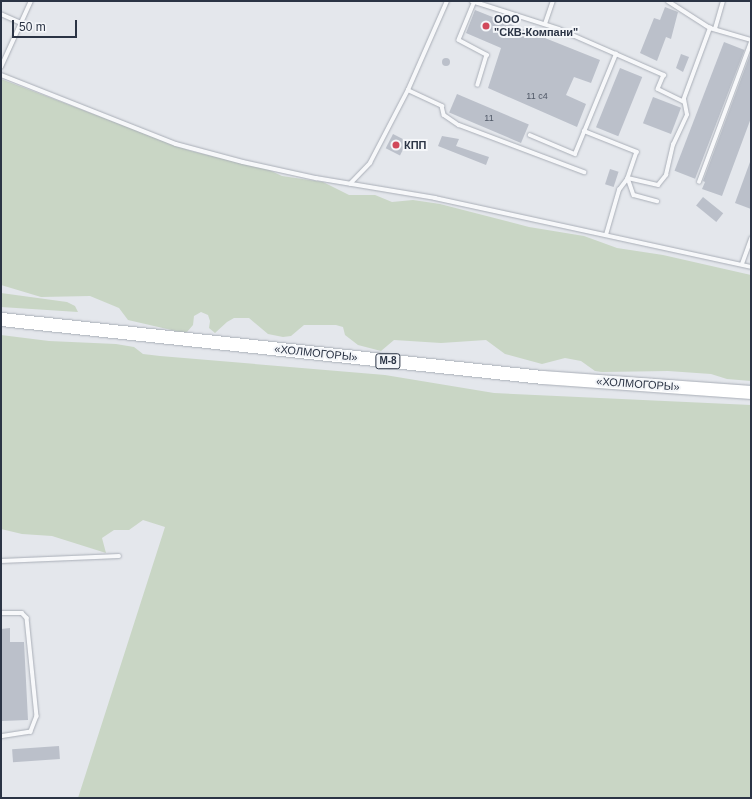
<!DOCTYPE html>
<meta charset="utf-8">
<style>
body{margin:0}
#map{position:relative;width:752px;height:799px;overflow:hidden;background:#e4e7ec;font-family:Helvetica,sans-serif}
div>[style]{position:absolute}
.green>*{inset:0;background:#c9d6c5}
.building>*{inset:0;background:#bbc0ca;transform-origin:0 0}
.round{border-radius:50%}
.roads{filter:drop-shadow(0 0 1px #a9aeb7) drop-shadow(0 0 1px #a9aeb7)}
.lane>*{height:3.5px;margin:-1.75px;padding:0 1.75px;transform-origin:1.75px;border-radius:1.75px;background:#f7f8fa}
.highway>*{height:13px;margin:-6.5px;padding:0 6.5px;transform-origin:6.5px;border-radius:6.5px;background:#fff}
.dots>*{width:11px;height:11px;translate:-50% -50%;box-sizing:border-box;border:2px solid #f4f6f9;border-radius:50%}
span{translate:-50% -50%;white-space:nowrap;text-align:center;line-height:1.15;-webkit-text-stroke:4px #f4f6f9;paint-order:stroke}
.number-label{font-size:9px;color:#4f5766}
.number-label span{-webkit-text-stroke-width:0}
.shield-label span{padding:1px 3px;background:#f4f6f9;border:1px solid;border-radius:3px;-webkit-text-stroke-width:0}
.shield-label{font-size:10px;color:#2b3445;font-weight:700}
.poi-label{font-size:11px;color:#2b3445;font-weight:700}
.left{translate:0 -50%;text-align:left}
.street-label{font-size:11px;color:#2b3445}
.frame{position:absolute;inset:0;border:2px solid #2b3445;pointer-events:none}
.scale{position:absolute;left:12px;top:20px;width:65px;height:18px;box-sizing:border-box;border:2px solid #2b3445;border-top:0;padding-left:5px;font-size:12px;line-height:14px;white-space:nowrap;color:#2b3445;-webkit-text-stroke:3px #f4f6f9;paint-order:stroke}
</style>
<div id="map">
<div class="green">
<div style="clip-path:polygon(1px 79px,191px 151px,267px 169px,282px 176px,323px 182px,349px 195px,375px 195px,392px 202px,413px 200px,440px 204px,529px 227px,584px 236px,617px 248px,663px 255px,751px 275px,751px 381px,727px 379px,711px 374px,668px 371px,602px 372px,595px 371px,581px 361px,565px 358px,542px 364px,505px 354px,486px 340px,441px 343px,394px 340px,381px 351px,358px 345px,345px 335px,343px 327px,336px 325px,304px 325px,291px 336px,283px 337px,268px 334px,249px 318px,234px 318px,227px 322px,215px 333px,209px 328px,210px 321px,208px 315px,201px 312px,194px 316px,193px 325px,187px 332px,180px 332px,128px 320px,119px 308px,90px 296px,41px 297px,1px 285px)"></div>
<div style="clip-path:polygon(1px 293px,67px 302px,75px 306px,78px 312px,1px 307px)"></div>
<div style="clip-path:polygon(1px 335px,49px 341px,116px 344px,134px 347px,143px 354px,160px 356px,385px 375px,494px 393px,751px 405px,751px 798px,78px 798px,165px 527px,143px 520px,129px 530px,114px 530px,102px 538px,106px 553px,52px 536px,22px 534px,1px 529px)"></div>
</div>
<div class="building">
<div style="clip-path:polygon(665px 7px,678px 12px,671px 39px,666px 37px,657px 61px,640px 53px,654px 18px,660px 20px)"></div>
<div style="clip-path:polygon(475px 10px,600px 60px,591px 83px,574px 77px,566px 95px,586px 104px,577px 127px,488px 88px,501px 48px,466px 33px)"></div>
<div style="left:724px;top:42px;width:22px;height:138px;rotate:21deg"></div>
<div style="clip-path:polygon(751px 52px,751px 118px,722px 196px,702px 189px,705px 182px,703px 181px)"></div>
<div style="clip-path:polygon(681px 54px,689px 57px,683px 72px,676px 68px)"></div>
<div class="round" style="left:442px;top:58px;width:8px;height:8px"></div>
<div style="left:620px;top:68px;width:24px;height:64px;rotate:22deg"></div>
<div style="left:457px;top:94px;width:78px;height:20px;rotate:23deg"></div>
<div style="left:653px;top:97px;width:30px;height:28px;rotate:21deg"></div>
<div style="left:393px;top:134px;width:16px;height:16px;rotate:27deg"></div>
<div style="clip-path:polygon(442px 136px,459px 139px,456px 146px,489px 157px,486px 165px,438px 146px)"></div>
<div style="clip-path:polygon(750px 162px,751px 162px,751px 209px,735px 203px)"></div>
<div style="left:610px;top:169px;width:9px;height:16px;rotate:18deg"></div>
<div style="left:703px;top:197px;width:26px;height:11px;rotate:39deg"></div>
<div style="clip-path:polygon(10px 628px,10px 642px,24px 642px,28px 720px,2px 721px,1px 629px)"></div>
<div style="left:59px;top:746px;width:13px;height:47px;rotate:86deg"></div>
</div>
<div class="roads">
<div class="lane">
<div style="left:472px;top:1px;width:91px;rotate:17.8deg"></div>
<div style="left:559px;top:29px;width:115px;rotate:23.7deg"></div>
<div style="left:664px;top:75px;width:15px;rotate:113deg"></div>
<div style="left:658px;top:89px;width:28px;rotate:26deg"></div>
<div style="left:683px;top:101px;width:78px;rotate:-69.7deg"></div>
<div style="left:710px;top:28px;width:43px;rotate:16.3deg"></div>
<div style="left:475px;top:1px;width:42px;rotate:112.3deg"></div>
<div style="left:459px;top:40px;width:32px;rotate:28deg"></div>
<div style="left:487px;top:55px;width:31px;rotate:107deg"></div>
<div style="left:668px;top:1px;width:50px;rotate:32.7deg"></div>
<div style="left:1px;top:14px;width:22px;rotate:24deg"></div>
<div style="left:545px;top:24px;width:24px;rotate:-71deg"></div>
<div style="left:715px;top:29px;width:29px;rotate:-74deg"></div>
<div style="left:1px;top:67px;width:72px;rotate:-65.6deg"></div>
<div style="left:1px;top:75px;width:188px;rotate:21.5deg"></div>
<div style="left:176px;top:144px;width:69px;rotate:15deg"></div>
<div style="left:243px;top:162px;width:75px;rotate:12.4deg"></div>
<div style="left:316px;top:178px;width:121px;rotate:9.5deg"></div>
<div style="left:435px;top:198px;width:323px;rotate:12.3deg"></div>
<div style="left:408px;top:90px;width:38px;rotate:25deg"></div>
<div style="left:442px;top:106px;width:9px;rotate:77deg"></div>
<div style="left:444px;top:115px;width:18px;rotate:34deg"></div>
<div style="left:459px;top:125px;width:134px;rotate:20.6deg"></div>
<div style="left:584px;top:131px;width:57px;rotate:21.6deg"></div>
<div style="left:637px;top:152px;width:28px;rotate:109deg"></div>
<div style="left:628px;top:178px;width:18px;rotate:71deg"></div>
<div style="left:634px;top:195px;width:24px;rotate:15deg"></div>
<div style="left:530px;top:135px;width:49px;rotate:22.9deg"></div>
<div style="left:575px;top:154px;width:108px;rotate:-67.7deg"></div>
<div style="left:699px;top:182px;width:149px;rotate:-69.6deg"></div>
<div style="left:350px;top:184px;width:29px;rotate:-46deg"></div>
<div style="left:370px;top:163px;width:82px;rotate:-62.5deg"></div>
<div style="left:408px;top:90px;width:97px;rotate:-66.3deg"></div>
<div style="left:606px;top:235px;width:47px;rotate:-73.9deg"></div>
<div style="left:619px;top:190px;width:15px;rotate:-53deg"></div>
<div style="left:628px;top:178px;width:31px;rotate:13deg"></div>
<div style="left:658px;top:185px;width:13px;rotate:-51deg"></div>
<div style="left:666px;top:175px;width:31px;rotate:-77deg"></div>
<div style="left:673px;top:145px;width:33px;rotate:-65deg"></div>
<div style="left:687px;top:115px;width:15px;rotate:-101deg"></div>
<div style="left:742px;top:264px;width:27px;rotate:-70deg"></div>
<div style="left:1px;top:561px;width:118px;rotate:-2.4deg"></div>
<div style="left:1px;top:613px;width:21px"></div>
<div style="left:22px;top:613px;width:7px;rotate:45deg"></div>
<div style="left:27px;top:618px;width:99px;rotate:84.2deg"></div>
<div style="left:37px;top:716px;width:17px;rotate:111deg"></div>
<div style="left:31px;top:732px;width:30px;rotate:171deg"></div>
</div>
<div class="highway">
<div style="left:1px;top:319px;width:544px;rotate:6.12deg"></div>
<div style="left:542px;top:377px;width:210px;rotate:4.1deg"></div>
</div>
</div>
<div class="dots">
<div style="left:486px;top:26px;background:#d1495b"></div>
<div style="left:396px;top:145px;background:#d1495b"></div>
</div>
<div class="number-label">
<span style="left:537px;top:96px">11 с4</span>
<span style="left:489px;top:118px">11</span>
</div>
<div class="shield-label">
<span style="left:388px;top:361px">М-8</span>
</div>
<div class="poi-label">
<span class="left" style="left:494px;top:26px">ООО<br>"СКВ-Компани"</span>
<span class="left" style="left:404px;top:145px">КПП</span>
</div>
<div class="street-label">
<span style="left:316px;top:353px;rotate:6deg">«ХОЛМОГОРЫ»</span>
<span style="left:638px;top:384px;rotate:4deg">«ХОЛМОГОРЫ»</span>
</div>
<div class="frame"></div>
<div class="scale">50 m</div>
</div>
